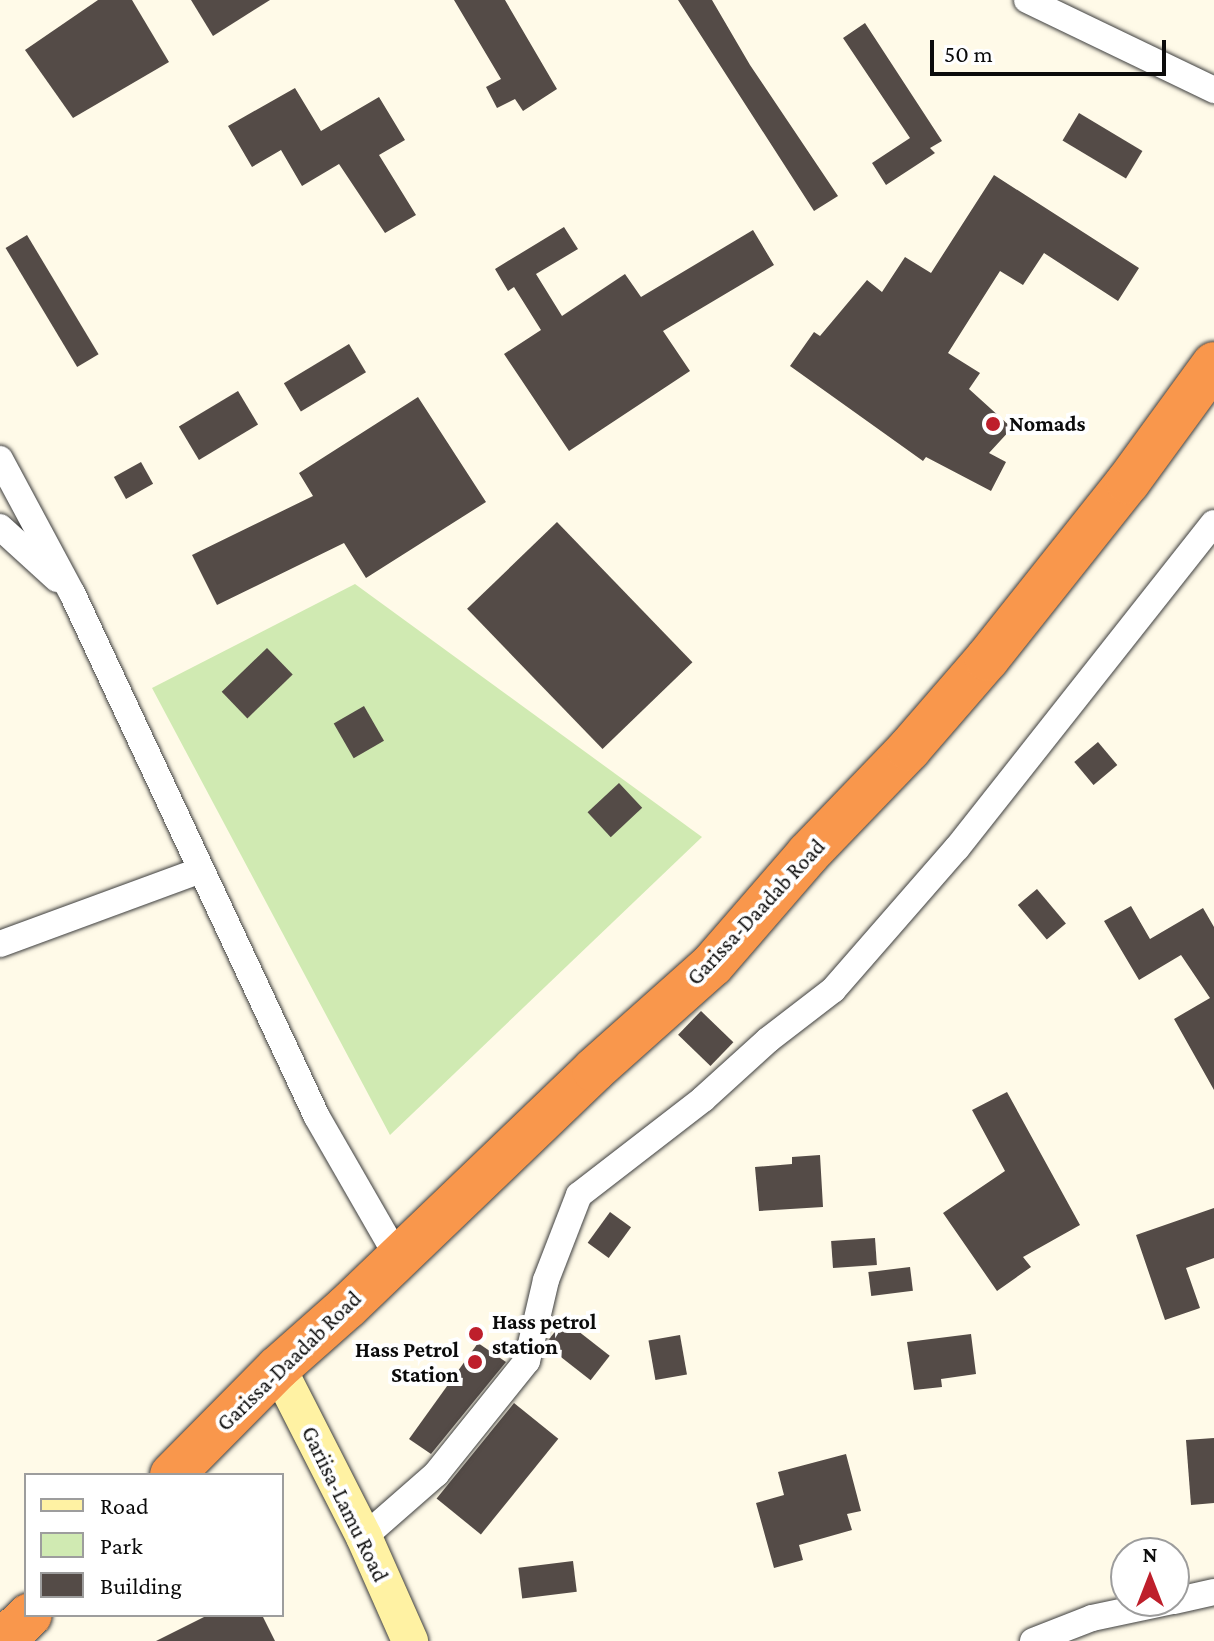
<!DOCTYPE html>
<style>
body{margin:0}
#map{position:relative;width:1214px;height:1641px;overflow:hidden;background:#fffae8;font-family:"Crimson Pro",serif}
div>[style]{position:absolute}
.green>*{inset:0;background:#d0eab2}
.building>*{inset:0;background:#544b47;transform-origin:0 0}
.roads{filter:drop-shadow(0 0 2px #3e3e3e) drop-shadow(0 0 2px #3e3e3e)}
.street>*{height:26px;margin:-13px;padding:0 13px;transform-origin:13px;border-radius:13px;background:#fff}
.secondary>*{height:36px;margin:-18px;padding:0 18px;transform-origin:18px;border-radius:18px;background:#fff2a3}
.highway>*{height:44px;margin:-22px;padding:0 22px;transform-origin:22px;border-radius:22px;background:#f9974c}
.dots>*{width:22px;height:22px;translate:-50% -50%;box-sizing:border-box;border:4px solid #fff;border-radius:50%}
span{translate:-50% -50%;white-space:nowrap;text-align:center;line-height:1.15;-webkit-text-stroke:8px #fff;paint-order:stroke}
.poi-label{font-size:22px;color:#0b0b0b;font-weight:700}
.left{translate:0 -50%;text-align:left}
.right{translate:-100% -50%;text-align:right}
.street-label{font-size:22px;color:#0b0b0b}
.legend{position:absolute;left:24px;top:1473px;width:260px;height:144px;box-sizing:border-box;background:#fff;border:2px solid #9d9d9d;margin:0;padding:10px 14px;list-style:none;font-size:24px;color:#0b0b0b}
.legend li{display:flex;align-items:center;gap:16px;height:40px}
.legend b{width:40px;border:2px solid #9d9d9d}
.north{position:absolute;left:1110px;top:1537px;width:80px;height:80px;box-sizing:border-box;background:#fff;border:2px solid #9d9d9d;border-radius:50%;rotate:0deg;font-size:22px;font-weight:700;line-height:32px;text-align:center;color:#0b0b0b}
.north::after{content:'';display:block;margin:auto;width:28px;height:36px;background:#be1f2b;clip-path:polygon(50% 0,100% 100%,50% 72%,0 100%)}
.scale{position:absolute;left:930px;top:40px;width:236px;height:36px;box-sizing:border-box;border:4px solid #0b0b0b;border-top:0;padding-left:10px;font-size:24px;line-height:28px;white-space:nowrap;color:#0b0b0b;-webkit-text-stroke:6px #fff;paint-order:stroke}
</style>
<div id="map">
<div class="green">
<div style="clip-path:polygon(355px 584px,702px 837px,390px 1135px,152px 688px)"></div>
</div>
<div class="building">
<div style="clip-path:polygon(98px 0,132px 0,169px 62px,73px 118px,25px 50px)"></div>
<div style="clip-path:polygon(191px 0,270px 0,213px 36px)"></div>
<div style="clip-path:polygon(454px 0,505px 0,557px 89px,523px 111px,515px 99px,497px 108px,486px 87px,501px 79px)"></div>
<div style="clip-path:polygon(678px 0,712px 0,750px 65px,838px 196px,814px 211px)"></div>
<div style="clip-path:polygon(865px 23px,942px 141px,930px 148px,935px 153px,886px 185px,872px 163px,910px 138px,843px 38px)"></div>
<div style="clip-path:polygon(295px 88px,321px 131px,379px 97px,405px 140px,379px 155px,416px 215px,385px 233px,339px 164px,302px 186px,281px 150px,252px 167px,228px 126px)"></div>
<div style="left:1079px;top:113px;width:74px;height:32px;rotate:31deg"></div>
<div style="clip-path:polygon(994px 175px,1139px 268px,1118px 301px,1044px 253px,1023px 285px,1000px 271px,948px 353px,980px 373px,969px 389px,1012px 428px,989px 453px,1006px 462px,991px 491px,926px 457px,923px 461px,790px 366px,814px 332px,820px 336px,867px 280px,882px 292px,905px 257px,931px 273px)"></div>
<div style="clip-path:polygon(564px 227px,578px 249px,536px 274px,562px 316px,625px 274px,641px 297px,753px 230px,774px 265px,663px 331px,690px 371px,569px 451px,504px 354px,541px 330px,514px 287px,508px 291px,495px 269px)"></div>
<div style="left:27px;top:235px;width:139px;height:25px;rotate:59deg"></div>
<div style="left:349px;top:344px;width:33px;height:76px;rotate:59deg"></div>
<div style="left:238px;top:391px;width:39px;height:69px;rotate:59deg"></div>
<div style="clip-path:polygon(418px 397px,486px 502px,366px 578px,344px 543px,217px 605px,192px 555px,313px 496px,299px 473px)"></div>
<div style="left:141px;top:462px;width:25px;height:31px;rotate:61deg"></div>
<div style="left:557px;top:522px;width:195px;height:125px;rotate:46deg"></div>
<div style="left:267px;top:648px;width:37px;height:63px;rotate:46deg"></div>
<div style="left:364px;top:706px;width:40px;height:35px;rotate:60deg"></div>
<div style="left:1098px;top:742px;width:30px;height:31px;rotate:50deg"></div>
<div style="left:619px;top:783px;width:34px;height:43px;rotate:47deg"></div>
<div style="left:1037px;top:889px;width:45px;height:25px;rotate:50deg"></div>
<div style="clip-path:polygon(1131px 906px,1150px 939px,1203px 908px,1214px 927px,1214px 1090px,1174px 1019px,1210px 998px,1181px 955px,1139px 980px,1104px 921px)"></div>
<div style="left:701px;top:1011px;width:45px;height:33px;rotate:44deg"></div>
<div style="clip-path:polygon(1007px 1092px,1080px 1225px,1023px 1257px,1031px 1267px,997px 1291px,943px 1213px,1005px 1171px,972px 1110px)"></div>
<div style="clip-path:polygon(820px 1155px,823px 1207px,759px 1211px,755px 1167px,792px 1164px,792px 1157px)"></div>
<div style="clip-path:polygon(1214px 1208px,1214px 1258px,1186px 1268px,1200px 1308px,1165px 1320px,1136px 1235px)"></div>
<div style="left:610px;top:1212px;width:26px;height:38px;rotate:36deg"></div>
<div style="left:875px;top:1238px;width:27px;height:44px;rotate:86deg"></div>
<div style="left:910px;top:1267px;width:24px;height:42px;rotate:83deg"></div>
<div style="left:564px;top:1320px;width:58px;height:31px;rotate:38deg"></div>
<div style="clip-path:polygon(971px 1334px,976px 1374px,941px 1379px,942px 1387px,914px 1390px,907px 1342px)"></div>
<div style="left:680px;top:1335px;width:40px;height:32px;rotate:80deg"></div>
<div style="clip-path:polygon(478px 1343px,506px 1362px,431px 1454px,409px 1439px)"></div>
<div style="left:514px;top:1403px;width:57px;height:123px;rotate:39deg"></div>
<div style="clip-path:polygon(1214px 1438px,1214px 1503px,1191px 1505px,1186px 1440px)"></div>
<div style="clip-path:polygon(846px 1454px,861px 1511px,847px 1514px,852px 1530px,799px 1545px,803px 1560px,774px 1568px,756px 1503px,784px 1495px,778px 1472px)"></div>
<div style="left:573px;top:1561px;width:31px;height:55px;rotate:83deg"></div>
<div style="clip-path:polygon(208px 1615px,262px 1615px,275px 1641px,156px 1641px)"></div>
</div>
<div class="roads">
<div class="street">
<div style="left:1027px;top:0;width:208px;rotate:25.7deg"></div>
<div style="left:0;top:459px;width:152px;rotate:61.8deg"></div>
<div style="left:72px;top:593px;width:578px;rotate:64.94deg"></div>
<div style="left:317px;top:1117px;width:160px;rotate:60.1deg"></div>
<div style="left:0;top:527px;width:77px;rotate:42.4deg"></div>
<div style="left:0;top:944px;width:214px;rotate:-20.2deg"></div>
<div style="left:364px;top:1537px;width:96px;rotate:-41.2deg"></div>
<div style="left:436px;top:1474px;width:145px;rotate:-51.2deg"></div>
<div style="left:527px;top:1361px;width:83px;rotate:-76.8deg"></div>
<div style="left:546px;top:1280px;width:91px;rotate:-68.8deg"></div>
<div style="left:579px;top:1195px;width:157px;rotate:-37.7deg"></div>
<div style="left:703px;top:1099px;width:88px;rotate:-42.2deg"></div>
<div style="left:768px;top:1040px;width:82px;rotate:-37.6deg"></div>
<div style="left:833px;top:990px;width:189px;rotate:-48.9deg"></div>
<div style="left:957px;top:848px;width:414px;rotate:-51.7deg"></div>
<div style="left:1174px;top:1601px;width:41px;rotate:-12.7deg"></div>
<div style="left:1033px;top:1641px;width:63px;rotate:-21.3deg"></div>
<div style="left:1092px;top:1618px;width:82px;rotate:-12deg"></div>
</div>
<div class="secondary">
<div style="left:278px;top:1368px;width:190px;rotate:63deg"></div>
<div style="left:364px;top:1537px;width:114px;rotate:66.1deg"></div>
</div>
<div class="highway">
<div style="left:172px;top:1475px;width:151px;rotate:-45.3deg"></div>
<div style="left:278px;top:1368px;width:92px;rotate:-41.5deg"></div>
<div style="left:347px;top:1307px;width:342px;rotate:-43.8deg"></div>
<div style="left:594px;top:1070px;width:158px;rotate:-41.7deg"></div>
<div style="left:712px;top:965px;width:147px;rotate:-49.1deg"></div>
<div style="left:808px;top:854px;width:146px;rotate:-46.1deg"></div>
<div style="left:909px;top:749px;width:119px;rotate:-49.1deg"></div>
<div style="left:987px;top:659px;width:226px;rotate:-51.5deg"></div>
<div style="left:1128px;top:482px;width:146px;rotate:-53.9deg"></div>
<div style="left:2px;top:1641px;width:38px;rotate:-43deg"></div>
</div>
</div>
<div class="dots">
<div style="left:993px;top:424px;background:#be1f2b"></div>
<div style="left:476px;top:1334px;background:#be1f2b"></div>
<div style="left:475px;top:1362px;background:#be1f2b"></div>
</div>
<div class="poi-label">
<span class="left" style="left:1009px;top:424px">Nomads</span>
<span class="left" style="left:492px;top:1334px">Hass petrol<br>station</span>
<span class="right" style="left:459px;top:1362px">Hass Petrol<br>Station</span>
</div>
<div class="street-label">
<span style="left:756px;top:912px;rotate:-47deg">Garissa-Daadab Road</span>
<span style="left:289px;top:1361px;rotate:-44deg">Garissa-Daadab Road</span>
<span style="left:345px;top:1504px;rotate:64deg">Gariisa-Lamu Road</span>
</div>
<ul class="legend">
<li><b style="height:10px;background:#fff2a3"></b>Road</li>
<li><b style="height:22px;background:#d0eab2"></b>Park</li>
<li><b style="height:22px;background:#544b47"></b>Building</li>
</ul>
<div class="north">N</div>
<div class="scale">50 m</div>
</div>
